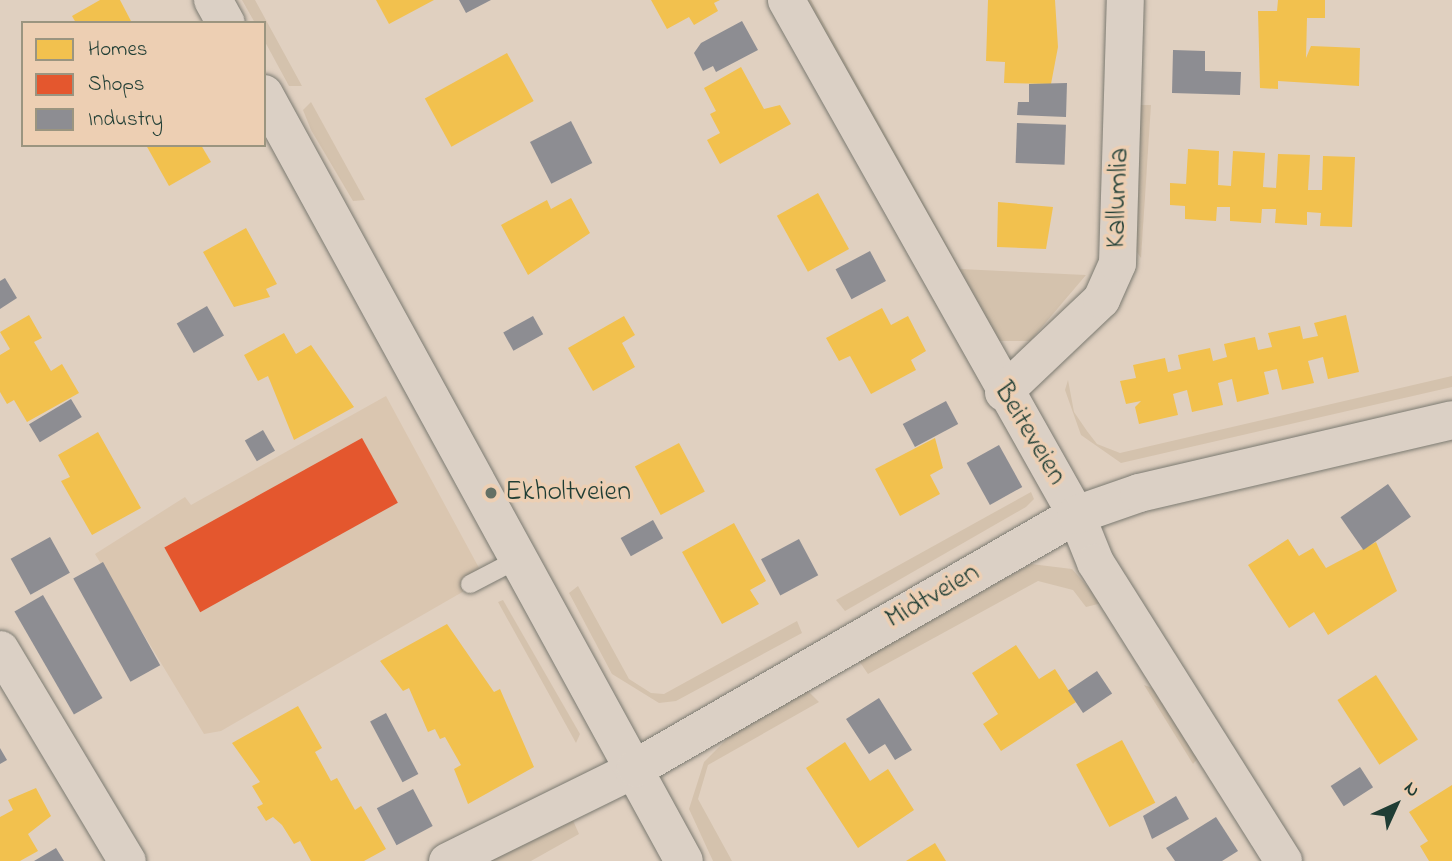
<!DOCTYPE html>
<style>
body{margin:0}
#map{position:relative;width:1452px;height:861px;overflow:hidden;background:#e0d0c0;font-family:"Indie Flower",sans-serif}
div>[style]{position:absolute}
.built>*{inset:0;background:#dac6b0}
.green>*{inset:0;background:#d4c2ad}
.homes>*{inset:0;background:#f2c14e;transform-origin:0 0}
.shops>*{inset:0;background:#e4572e;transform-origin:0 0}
.industry>*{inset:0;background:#8d8d92;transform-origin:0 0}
.roads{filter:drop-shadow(0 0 2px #7b7a71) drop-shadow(0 0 2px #7b7a71)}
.lane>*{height:18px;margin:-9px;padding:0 9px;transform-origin:9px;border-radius:9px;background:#dbd0c5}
.street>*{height:37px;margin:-18.5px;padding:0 18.5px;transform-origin:18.5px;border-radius:18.5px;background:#dbd0c5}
.secondary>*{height:38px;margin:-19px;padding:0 19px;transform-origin:19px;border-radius:19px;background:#dbd0c5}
.dots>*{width:19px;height:19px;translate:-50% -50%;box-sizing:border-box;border:4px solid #edcfb3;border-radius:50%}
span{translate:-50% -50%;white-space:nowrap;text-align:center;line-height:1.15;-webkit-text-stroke:7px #edcfb3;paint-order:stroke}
.street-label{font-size:28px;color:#1f3d34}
.poi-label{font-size:28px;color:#1f3d34}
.left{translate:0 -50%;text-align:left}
.legend{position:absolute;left:21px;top:21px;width:245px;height:126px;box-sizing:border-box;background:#edcfb3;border:2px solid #9b9580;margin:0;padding:9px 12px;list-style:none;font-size:21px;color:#1f3d34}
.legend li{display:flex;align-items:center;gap:14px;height:35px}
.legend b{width:35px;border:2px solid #9b9580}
.north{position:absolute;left:1361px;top:770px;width:70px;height:70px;-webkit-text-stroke:5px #edcfb3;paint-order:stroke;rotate:45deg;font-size:19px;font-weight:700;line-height:28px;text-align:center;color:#1f3d34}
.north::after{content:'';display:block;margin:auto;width:24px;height:32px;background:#1f3d34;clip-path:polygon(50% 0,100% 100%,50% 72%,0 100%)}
</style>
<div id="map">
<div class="built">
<div style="clip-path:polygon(386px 396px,485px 579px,221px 731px,204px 734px,95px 554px,185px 497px,191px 505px)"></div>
</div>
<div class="green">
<div style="clip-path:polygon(242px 0,255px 0,302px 86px,289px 86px,264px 40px,264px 23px,255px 23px)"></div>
<div style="clip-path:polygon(804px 0,811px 0,960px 269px,1086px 275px,1030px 341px,998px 341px)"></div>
<div style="clip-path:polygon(311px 102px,365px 200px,353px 201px,311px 130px,303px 110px)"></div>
<div style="clip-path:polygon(1139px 105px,1151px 105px,1141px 258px,1136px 251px)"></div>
<div style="clip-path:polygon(1452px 376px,1452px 387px,1121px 463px,1081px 435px,1065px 390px,1068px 380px,1074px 412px,1087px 431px,1097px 444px,1120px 453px)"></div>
<div style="clip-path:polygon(1031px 492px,1034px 499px,1026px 507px,845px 611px,836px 600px)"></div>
<div style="clip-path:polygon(1031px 564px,1072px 569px,1102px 603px,1086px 607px,1073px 590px,1038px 581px,868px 674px,859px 661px)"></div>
<div style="clip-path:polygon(578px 586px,629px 679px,651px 693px,664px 694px,797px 621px,802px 633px,676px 701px,659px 703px,612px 674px,569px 593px)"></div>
<div style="clip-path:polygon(503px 600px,580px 734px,576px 743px,498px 602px)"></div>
<div style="clip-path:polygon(1144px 685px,1153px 688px,1199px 757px,1193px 764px)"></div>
<div style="clip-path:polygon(807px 690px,819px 702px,708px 765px,698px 799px,732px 861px,713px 861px,689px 809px,704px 762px,733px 733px)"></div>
<div style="clip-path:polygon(571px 816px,579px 834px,531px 861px,478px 861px)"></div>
</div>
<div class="homes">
<div style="clip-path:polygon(100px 0,120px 0,132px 23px,76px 23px,72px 16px)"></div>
<div style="clip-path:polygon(376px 0,434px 0,389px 24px)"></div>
<div style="clip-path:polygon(651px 0,720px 0,714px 3px,718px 11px,694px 25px,689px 17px,667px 29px)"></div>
<div style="clip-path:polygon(988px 0,1055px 0,1058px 47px,1051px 84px,1004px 83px,1005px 62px,986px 61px)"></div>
<div style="clip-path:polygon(1278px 0,1325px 0,1325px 18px,1307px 18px,1306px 58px,1311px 46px,1360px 48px,1359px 86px,1278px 81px,1278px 89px,1260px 88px,1258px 11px,1277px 11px)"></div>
<div style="left:507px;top:53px;width:55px;height:94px;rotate:61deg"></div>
<div style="clip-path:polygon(741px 67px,764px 109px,780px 105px,791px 124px,720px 164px,707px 140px,720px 133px,710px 114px,716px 111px,704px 88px)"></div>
<div style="clip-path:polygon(146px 145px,201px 145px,211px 162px,169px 186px)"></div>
<div style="clip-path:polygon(1188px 149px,1219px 151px,1218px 185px,1231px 186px,1233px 151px,1265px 153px,1263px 187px,1276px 188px,1278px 154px,1310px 155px,1308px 190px,1322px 190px,1323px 156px,1355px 157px,1352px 227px,1320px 226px,1321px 213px,1307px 212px,1307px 225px,1275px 223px,1276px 209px,1262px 209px,1261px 223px,1230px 221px,1230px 207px,1217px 207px,1216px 221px,1185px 219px,1185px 206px,1170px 205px,1170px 183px,1186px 184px)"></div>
<div style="left:818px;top:193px;width:64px;height:47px;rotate:61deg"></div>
<div style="clip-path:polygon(571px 198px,590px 233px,528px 275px,501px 225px,547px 200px,551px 209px)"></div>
<div style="clip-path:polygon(998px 202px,1053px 207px,1046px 249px,997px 247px)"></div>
<div style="clip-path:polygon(246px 228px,277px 284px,266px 289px,270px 297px,234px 307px,203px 252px)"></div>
<div style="clip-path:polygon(882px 308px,891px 325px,908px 316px,926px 351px,911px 360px,916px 370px,871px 394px,850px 356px,839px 361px,826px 338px)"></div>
<div style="clip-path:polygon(29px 315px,42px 338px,34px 342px,51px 371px,62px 364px,79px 393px,27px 422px,14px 400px,7px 404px,0 392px,0 355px,10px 349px,0 332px)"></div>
<div style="clip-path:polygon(1346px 315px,1359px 372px,1328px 379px,1323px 357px,1308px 361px,1314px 383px,1282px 390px,1277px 369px,1264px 372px,1269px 394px,1237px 402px,1232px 379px,1218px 383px,1223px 405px,1192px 412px,1187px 390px,1173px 394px,1178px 415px,1139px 424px,1135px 407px,1141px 401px,1126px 404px,1120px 381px,1136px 378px,1133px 365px,1165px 358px,1168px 372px,1181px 369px,1178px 355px,1210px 348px,1213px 361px,1227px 357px,1224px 344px,1255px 337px,1258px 350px,1272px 347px,1268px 333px,1300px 326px,1303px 339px,1318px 336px,1314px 323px)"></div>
<div style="clip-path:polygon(624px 316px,635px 335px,622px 343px,635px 367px,593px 391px,568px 348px)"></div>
<div style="clip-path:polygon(284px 333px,296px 354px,311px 345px,354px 407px,294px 440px,268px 376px,258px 381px,244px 355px)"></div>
<div style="clip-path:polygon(98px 432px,141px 508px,92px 535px,61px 481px,70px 477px,58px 455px)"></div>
<div style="clip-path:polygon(935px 438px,943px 468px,930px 475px,940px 494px,900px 516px,875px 469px)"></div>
<div style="left:679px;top:443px;width:55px;height:50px;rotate:62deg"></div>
<div style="clip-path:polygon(734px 523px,766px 581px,750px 590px,759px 604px,722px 624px,682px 552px)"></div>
<div style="clip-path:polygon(1288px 539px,1299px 556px,1313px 548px,1326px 568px,1376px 542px,1397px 591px,1328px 635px,1314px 612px,1289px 628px,1248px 565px)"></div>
<div style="clip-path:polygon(447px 624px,494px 692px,500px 689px,534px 767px,468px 804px,454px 769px,461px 765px,445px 737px,440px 739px,435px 729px,428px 732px,409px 688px,403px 691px,380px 661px)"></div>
<div style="clip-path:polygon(1016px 645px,1039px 679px,1055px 669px,1076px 702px,1001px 751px,983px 724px,998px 714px,972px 673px)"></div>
<div style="left:1376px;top:675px;width:77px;height:46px;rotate:57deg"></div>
<div style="clip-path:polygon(298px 706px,322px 748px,315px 752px,331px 781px,337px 778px,355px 810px,361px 806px,386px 849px,364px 861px,311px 861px,300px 841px,294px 844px,282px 825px,273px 817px,266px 821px,257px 807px,263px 804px,252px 786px,260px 782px,232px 743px)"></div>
<div style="left:1122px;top:740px;width:71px;height:52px;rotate:62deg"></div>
<div style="clip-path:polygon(845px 742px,870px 781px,888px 769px,914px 810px,858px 848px,806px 768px)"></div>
<div style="clip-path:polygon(1452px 785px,1452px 861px,1429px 861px,1420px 846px,1428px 841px,1409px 812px)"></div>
<div style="clip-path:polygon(36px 788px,51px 816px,28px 834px,38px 851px,20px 861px,0 861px,0 817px,13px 810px,8px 800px)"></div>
<div style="clip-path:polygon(935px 843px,946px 861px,906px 861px)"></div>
</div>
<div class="shops">
<div style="left:362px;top:438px;width:74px;height:226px;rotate:61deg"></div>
</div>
<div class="industry">
<div style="clip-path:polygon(459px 0,491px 0,466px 13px)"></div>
<div style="clip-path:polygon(742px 21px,758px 50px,716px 72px,713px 66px,703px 71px,694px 53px,701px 43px)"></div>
<div style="clip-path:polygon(1173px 50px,1205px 51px,1205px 71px,1241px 72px,1240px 95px,1172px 93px)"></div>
<div style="clip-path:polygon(1067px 83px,1066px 117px,1017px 115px,1018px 102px,1029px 102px,1029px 84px)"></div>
<div style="left:571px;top:121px;width:47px;height:46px;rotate:63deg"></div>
<div style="left:1017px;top:123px;width:49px;height:40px;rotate:2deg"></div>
<div style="left:870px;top:251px;width:34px;height:39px;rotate:62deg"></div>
<div style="clip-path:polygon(5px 278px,17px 298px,0 309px,0 281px)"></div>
<div style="left:207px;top:306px;width:34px;height:35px;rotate:60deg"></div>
<div style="left:533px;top:316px;width:21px;height:34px;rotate:61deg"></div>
<div style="left:71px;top:399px;width:21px;height:49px;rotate:59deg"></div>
<div style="left:946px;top:401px;width:26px;height:49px;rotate:62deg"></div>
<div style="left:263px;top:430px;width:24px;height:21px;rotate:60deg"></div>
<div style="left:999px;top:445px;width:48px;height:37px;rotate:61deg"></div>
<div style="left:1388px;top:484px;width:40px;height:58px;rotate:55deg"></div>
<div style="left:653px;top:520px;width:21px;height:37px;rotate:61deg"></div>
<div style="left:50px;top:537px;width:41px;height:45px;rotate:61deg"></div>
<div style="left:799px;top:539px;width:41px;height:43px;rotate:62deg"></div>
<div style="left:103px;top:562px;width:118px;height:34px;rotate:61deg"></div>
<div style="left:43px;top:595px;width:119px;height:33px;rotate:60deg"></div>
<div style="left:1097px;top:671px;width:27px;height:35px;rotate:56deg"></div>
<div style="clip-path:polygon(879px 698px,912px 750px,895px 760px,885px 744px,869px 754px,846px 719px)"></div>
<div style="left:386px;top:713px;width:69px;height:18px;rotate:62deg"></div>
<div style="clip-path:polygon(0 748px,7px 760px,0 764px)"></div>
<div style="left:1360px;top:767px;width:24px;height:35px;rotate:57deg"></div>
<div style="left:413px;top:789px;width:42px;height:41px;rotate:62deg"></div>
<div style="clip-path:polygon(1176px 796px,1189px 819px,1152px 839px,1143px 816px)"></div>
<div style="clip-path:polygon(1216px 817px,1238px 851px,1222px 861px,1175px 861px,1166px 848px)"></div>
<div style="clip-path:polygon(56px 848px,64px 861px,34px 861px)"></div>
</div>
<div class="roads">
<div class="lane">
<div style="left:470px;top:584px;width:54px;rotate:-27.5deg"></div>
</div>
<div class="street">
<div style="left:786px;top:0;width:591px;rotate:60.62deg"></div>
<div style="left:1076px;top:515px;width:51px;rotate:68deg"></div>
<div style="left:1095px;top:562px;width:353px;rotate:57.8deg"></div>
<div style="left:1003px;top:392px;width:135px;rotate:-43.5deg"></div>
<div style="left:1101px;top:299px;width:39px;rotate:-66deg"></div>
<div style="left:1117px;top:263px;width:263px;rotate:-88.3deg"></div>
<div style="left:0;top:649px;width:247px;rotate:59.1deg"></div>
<div style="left:447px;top:861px;width:211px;rotate:-26.2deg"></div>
</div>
<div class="secondary">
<div style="left:213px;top:0;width:26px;rotate:61deg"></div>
<div style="left:264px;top:94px;width:874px;rotate:61.3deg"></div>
<div style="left:636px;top:768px;width:508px;rotate:-29.9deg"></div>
<div style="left:1076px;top:515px;width:67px;rotate:-19.2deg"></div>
<div style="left:1139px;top:493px;width:321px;rotate:-13.1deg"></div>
</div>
</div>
<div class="dots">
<div style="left:491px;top:493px;background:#637065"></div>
</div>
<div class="street-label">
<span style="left:1119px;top:198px;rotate:-88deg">Kallumlia</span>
<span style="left:1029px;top:434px;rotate:59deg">Beiteveien</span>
<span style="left:933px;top:597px;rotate:-30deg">Midtveien</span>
</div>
<div class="poi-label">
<span class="left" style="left:505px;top:493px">Ekholtveien</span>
</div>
<ul class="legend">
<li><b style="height:19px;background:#f2c14e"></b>Homes</li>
<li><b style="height:19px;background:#e4572e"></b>Shops</li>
<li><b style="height:19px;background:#8d8d92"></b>Industry</li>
</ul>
<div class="north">N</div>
</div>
